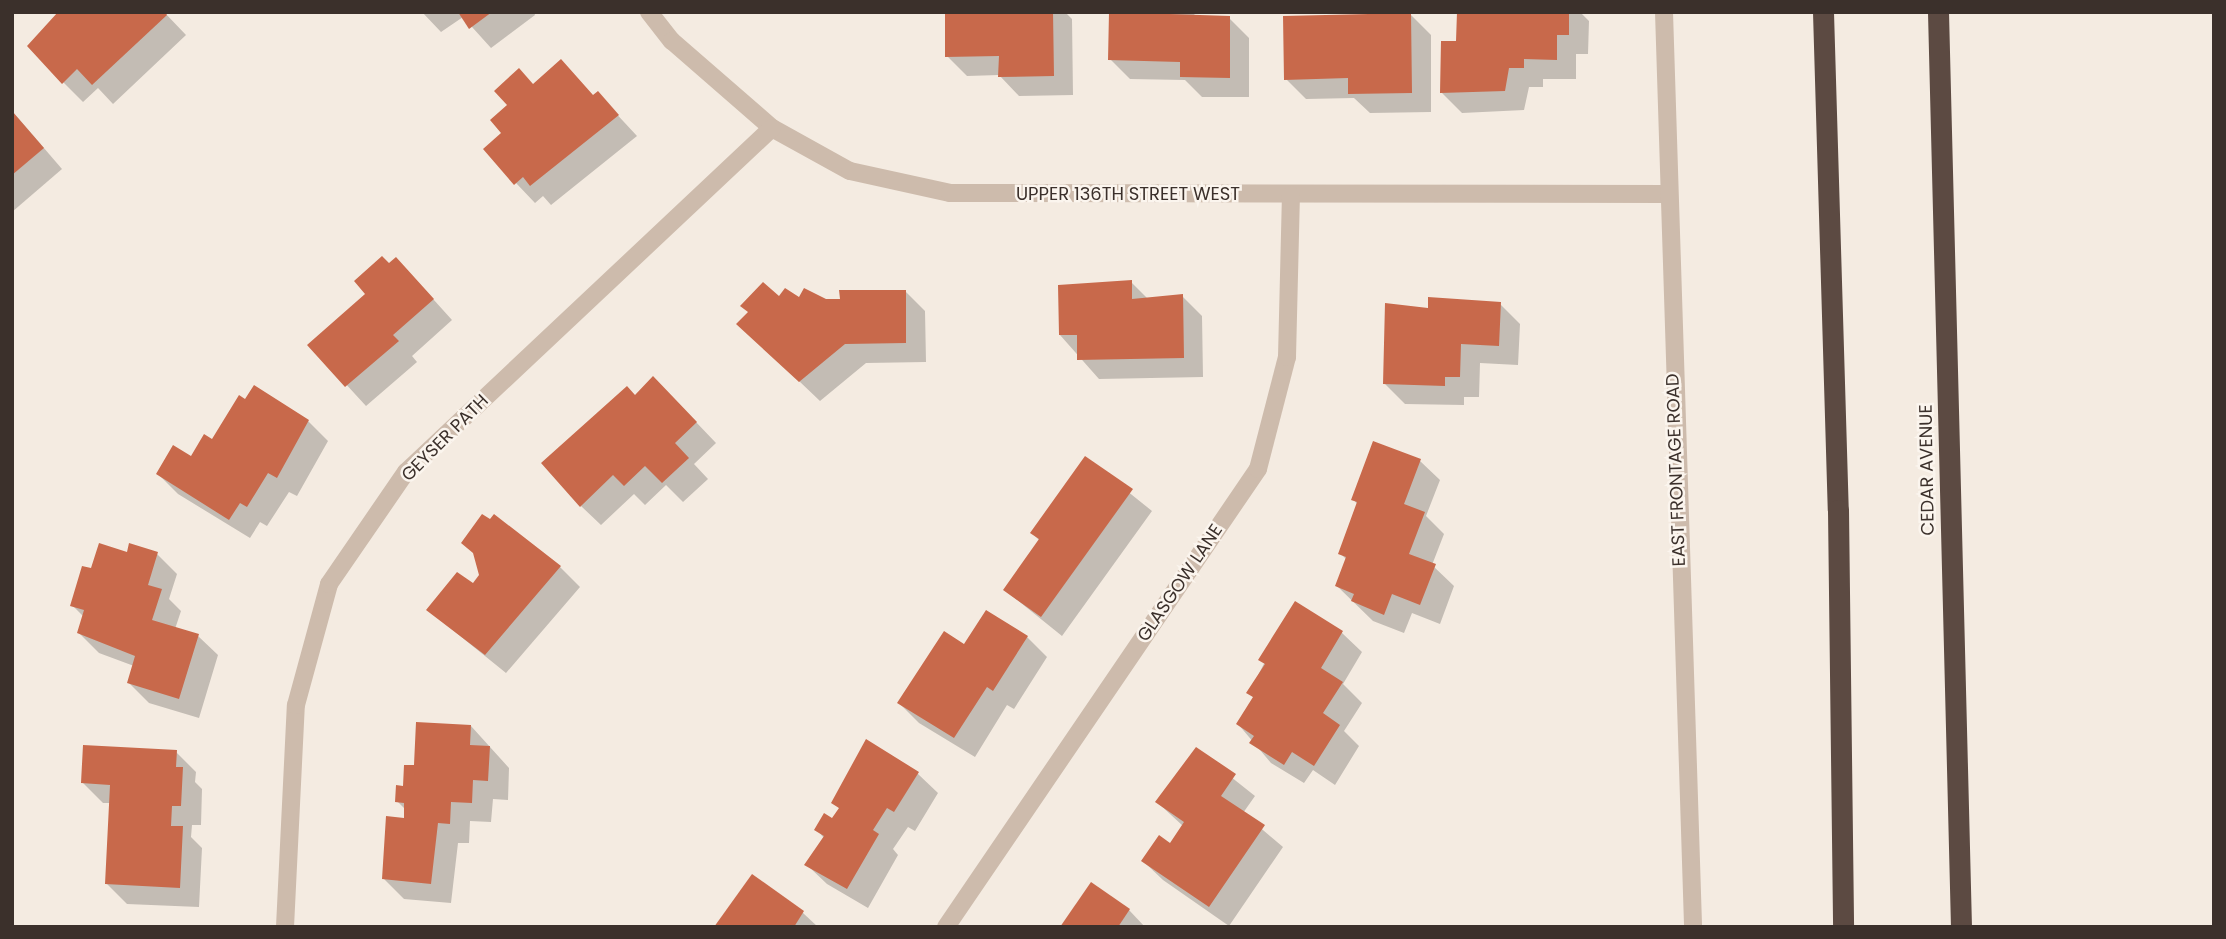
<!DOCTYPE html>
<style>
body{margin:0}
#map{position:relative;width:2226px;height:939px;overflow:hidden;background:#f4ebe1;font-family:Poppins,sans-serif}
div>[style]{position:absolute}
.shadow>*{inset:0;background:#0003}
.building>*{inset:0;background:#c8694b}
.minor>*{height:18px;margin:-9px;padding:0 9px;transform-origin:9px;border-radius:9px;background:#cdbbac}
.motorway>*{height:21px;margin:-10.5px;padding:0 10.5px;transform-origin:10.5px;border-radius:10.5px;background:#5c4a42}
span{translate:-50% -50%;white-space:nowrap;text-align:center;line-height:1.15;-webkit-text-stroke:5px #fbf5ee;paint-order:stroke}
.street-label{font-size:18px;color:#3b302b}
.frame{position:absolute;inset:0;border:14px solid #3b302b;pointer-events:none}
</style>
<div id="map">
<div class="shadow">
<div style="clip-path:polygon(61px 12px,164px 12px,186px 35px,113px 104px,98px 88px,83px 102px,63px 82px)"></div>
<div style="clip-path:polygon(422px 12px,534px 12px,535px 15px,491px 48px,463px 17px,441px 32px)"></div>
<div style="clip-path:polygon(946px 12px,1065px 12px,1072px 19px,1073px 95px,1019px 96px,999px 75px,967px 76px,947px 56px)"></div>
<div style="clip-path:polygon(1110px 12px,1192px 12px,1197px 17px,1229px 18px,1249px 38px,1249px 97px,1202px 97px,1185px 80px,1130px 79px,1110px 59px)"></div>
<div style="clip-path:polygon(1459px 12px,1580px 12px,1589px 21px,1588px 54px,1576px 54px,1576px 79px,1543px 79px,1543px 87px,1529px 87px,1524px 110px,1462px 113px,1442px 93px,1458px 43px)"></div>
<div style="clip-path:polygon(1411px 15px,1431px 35px,1431px 112px,1370px 113px,1354px 98px,1306px 99px,1286px 79px)"></div>
<div style="clip-path:polygon(533px 85px,594px 97px,598px 94px,637px 136px,551px 205px,543px 196px,535px 203px,516px 183px,503px 133px)"></div>
<div style="clip-path:polygon(12px 111px,62px 169px,12px 212px)"></div>
<div style="clip-path:polygon(389px 265px,415px 279px,452px 320px,412px 356px,417px 362px,366px 406px,310px 345px,368px 294px)"></div>
<div style="clip-path:polygon(1131px 282px,1148px 299px,1182px 296px,1202px 316px,1203px 377px,1099px 379px,1060px 335px)"></div>
<div style="clip-path:polygon(905px 291px,925px 311px,926px 362px,866px 363px,820px 401px,759px 343px,780px 298px,825px 301px)"></div>
<div style="clip-path:polygon(1500px 304px,1520px 324px,1518px 365px,1480px 363px,1479px 397px,1464px 397px,1464px 405px,1405px 404px,1385px 384px,1430px 310px)"></div>
<div style="clip-path:polygon(635px 397px,673px 398px,716px 443px,694px 464px,708px 479px,683px 502px,666px 485px,645px 505px,634px 494px,601px 525px,581px 506px)"></div>
<div style="clip-path:polygon(308px 421px,328px 441px,297px 496px,289px 492px,267px 526px,260px 522px,250px 538px,178px 494px,158px 474px,191px 458px)"></div>
<div style="clip-path:polygon(1086px 458px,1152px 511px,1062px 636px,1005px 590px,1040px 541px,1032px 533px)"></div>
<div style="clip-path:polygon(1420px 461px,1440px 480px,1426px 516px,1444px 534px,1432px 565px,1454px 586px,1440px 624px,1412px 613px,1404px 633px,1373px 621px,1337px 586px,1347px 560px,1340px 553px,1358px 505px,1353px 499px)"></div>
<div style="clip-path:polygon(128px 554px,157px 554px,177px 574px,169px 599px,181px 611px,175px 629px,198px 636px,218px 655px,199px 718px,149px 703px,129px 683px,134px 666px,99px 653px,79px 633px,84px 617px,72px 605px,92px 570px)"></div>
<div style="clip-path:polygon(560px 567px,580px 587px,506px 673px,428px 610px,474px 585px,481px 575px)"></div>
<div style="clip-path:polygon(1295px 603px,1342px 633px,1362px 652px,1343px 684px,1362px 703px,1344px 731px,1359px 746px,1335px 785px,1313px 770px,1304px 783px,1271px 763px,1238px 724px,1254px 698px,1249px 693px)"></div>
<div style="clip-path:polygon(1027px 637px,1047px 657px,1014px 709px,1007px 705px,975px 757px,919px 723px,899px 703px,965px 646px)"></div>
<div style="clip-path:polygon(471px 726px,509px 768px,508px 800px,493px 799px,491px 822px,470px 821px,469px 843px,458px 843px,451px 903px,404px 899px,384px 879px,406px 820px,406px 810px,397px 801px,416px 767px)"></div>
<div style="clip-path:polygon(867px 742px,918px 774px,938px 793px,915px 831px,908px 827px,893px 849px,898px 855px,868px 908px,827px 884px,807px 865px,824px 838px,816px 829px,833px 820px,840px 809px,833px 802px)"></div>
<div style="clip-path:polygon(1197px 750px,1255px 796px,1243px 813px,1283px 847px,1229px 926px,1163px 880px,1143px 861px,1171px 845px,1183px 826px,1157px 802px)"></div>
<div style="clip-path:polygon(176px 752px,196px 772px,195px 782px,202px 789px,201px 825px,192px 825px,191px 837px,202px 848px,199px 907px,127px 904px,107px 884px,111px 803px,103px 803px,83px 783px)"></div>
<div style="clip-path:polygon(752px 876px,803px 913px,818px 927px,717px 927px)"></div>
<div style="clip-path:polygon(1129px 910px,1145px 927px,1062px 927px)"></div>
</div>
<div class="building">
<div style="clip-path:polygon(58px 12px,165px 12px,167px 15px,92px 85px,77px 69px,62px 84px,27px 46px)"></div>
<div style="clip-path:polygon(458px 12px,492px 12px,469px 29px)"></div>
<div style="clip-path:polygon(945px 12px,1053px 12px,1054px 76px,998px 77px,999px 56px,945px 57px)"></div>
<div style="clip-path:polygon(1109px 12px,1230px 16px,1230px 78px,1180px 77px,1180px 62px,1108px 60px)"></div>
<div style="clip-path:polygon(1457px 12px,1569px 12px,1569px 35px,1557px 35px,1557px 60px,1524px 59px,1524px 68px,1509px 68px,1505px 91px,1440px 93px,1441px 41px,1456px 41px)"></div>
<div style="clip-path:polygon(1411px 13px,1412px 93px,1348px 94px,1348px 78px,1284px 80px,1283px 16px)"></div>
<div style="clip-path:polygon(561px 59px,593px 95px,598px 91px,619px 115px,530px 186px,523px 177px,514px 185px,483px 149px,501px 133px,490px 120px,507px 105px,494px 91px,519px 68px,533px 84px)"></div>
<div style="clip-path:polygon(12px 111px,44px 148px,12px 175px)"></div>
<div style="clip-path:polygon(382px 256px,389px 263px,396px 257px,434px 299px,393px 335px,399px 341px,345px 387px,307px 345px,365px 294px,354px 281px)"></div>
<div style="clip-path:polygon(1132px 280px,1132px 299px,1183px 294px,1184px 358px,1077px 360px,1077px 335px,1059px 335px,1058px 285px)"></div>
<div style="clip-path:polygon(763px 282px,779px 296px,785px 288px,799px 297px,804px 288px,826px 299px,840px 299px,839px 290px,906px 290px,906px 343px,845px 344px,799px 382px,736px 324px,748px 312px,740px 306px)"></div>
<div style="clip-path:polygon(1428px 297px,1501px 302px,1499px 346px,1461px 344px,1460px 377px,1445px 377px,1445px 386px,1383px 384px,1385px 303px,1428px 308px)"></div>
<div style="clip-path:polygon(653px 376px,697px 422px,675px 443px,689px 458px,662px 483px,645px 466px,624px 486px,613px 475px,580px 507px,541px 463px,627px 386px,635px 395px)"></div>
<div style="clip-path:polygon(254px 385px,309px 420px,277px 478px,268px 473px,247px 507px,240px 503px,229px 520px,156px 474px,173px 445px,191px 456px,204px 434px,212px 439px,239px 395px,245px 399px)"></div>
<div style="clip-path:polygon(1373px 441px,1421px 459px,1404px 504px,1425px 512px,1409px 554px,1436px 564px,1420px 605px,1392px 594px,1384px 615px,1351px 601px,1354px 594px,1335px 586px,1346px 557px,1338px 554px,1357px 502px,1351px 500px)"></div>
<div style="clip-path:polygon(1085px 456px,1133px 489px,1041px 617px,1003px 590px,1039px 539px,1030px 533px)"></div>
<div style="clip-path:polygon(482px 514px,490px 519px,494px 514px,561px 566px,485px 655px,426px 610px,457px 572px,473px 583px,479px 575px,473px 553px,461px 543px)"></div>
<div style="clip-path:polygon(99px 543px,127px 552px,129px 543px,158px 552px,148px 585px,162px 589px,152px 620px,199px 634px,179px 699px,127px 683px,135px 656px,77px 633px,84px 610px,70px 606px,82px 566px,91px 568px)"></div>
<div style="clip-path:polygon(1295px 601px,1343px 631px,1321px 668px,1343px 682px,1323px 713px,1340px 725px,1314px 766px,1292px 752px,1284px 765px,1249px 743px,1254px 736px,1236px 724px,1253px 697px,1246px 693px,1265px 664px,1258px 660px)"></div>
<div style="clip-path:polygon(986px 610px,1028px 636px,993px 691px,987px 687px,954px 738px,897px 703px,944px 631px,964px 644px)"></div>
<div style="clip-path:polygon(416px 722px,471px 725px,470px 745px,490px 746px,488px 781px,473px 780px,472px 803px,451px 802px,450px 824px,438px 823px,431px 884px,382px 879px,386px 816px,404px 818px,404px 803px,395px 802px,396px 785px,403px 786px,404px 765px,414px 765px)"></div>
<div style="clip-path:polygon(866px 739px,919px 772px,894px 812px,887px 808px,873px 830px,879px 834px,847px 889px,804px 865px,824px 836px,814px 830px,824px 813px,832px 818px,839px 808px,831px 803px)"></div>
<div style="clip-path:polygon(83px 745px,177px 750px,176px 767px,183px 767px,181px 806px,172px 806px,171px 826px,183px 826px,180px 888px,105px 884px,110px 785px,81px 783px)"></div>
<div style="clip-path:polygon(1196px 747px,1236px 774px,1221px 796px,1265px 825px,1209px 907px,1141px 861px,1159px 835px,1170px 843px,1184px 822px,1155px 802px)"></div>
<div style="clip-path:polygon(752px 874px,804px 911px,794px 927px,714px 927px)"></div>
<div style="clip-path:polygon(1091px 882px,1130px 909px,1118px 927px,1060px 927px)"></div>
</div>
<div class="minor">
<div style="left:649px;top:12px;width:37px;rotate:52deg"></div>
<div style="left:672px;top:41px;width:133px;rotate:41deg"></div>
<div style="left:772px;top:128px;width:89px;rotate:28.9deg"></div>
<div style="left:850px;top:171px;width:102px;rotate:12.4deg"></div>
<div style="left:950px;top:193px;width:718px;rotate:0.08deg"></div>
<div style="left:1664px;top:12px;width:915px;rotate:88.18deg"></div>
<div style="left:285px;top:927px;width:222px;rotate:-87.2deg"></div>
<div style="left:296px;top:705px;width:125px;rotate:-74.7deg"></div>
<div style="left:329px;top:584px;width:136px;rotate:-55.5deg"></div>
<div style="left:406px;top:472px;width:502px;rotate:-43.23deg"></div>
<div style="left:946px;top:927px;width:554px;rotate:-55.74deg"></div>
<div style="left:1258px;top:469px;width:116px;rotate:-75.5deg"></div>
<div style="left:1287px;top:357px;width:162px;rotate:-88.6deg"></div>
</div>
<div class="motorway">
<div style="left:1823px;top:12px;width:498px;rotate:88.3deg"></div>
<div style="left:1838px;top:510px;width:417px;rotate:89.3deg"></div>
<div style="left:1938px;top:12px;width:915px;rotate:88.56deg"></div>
</div>
<div class="street-label">
<span style="left:1128px;top:194px">UPPER 136TH STREET WEST</span>
<span style="left:445px;top:438px;rotate:-45deg">GEYSER PATH</span>
<span style="left:1676px;top:470px;rotate:-92deg">EAST FRONTAGE ROAD</span>
<span style="left:1927px;top:470px;rotate:-91deg">CEDAR AVENUE</span>
<span style="left:1180px;top:583px;rotate:-56deg">GLASGOW LANE</span>
</div>
<div class="frame"></div>
</div>
